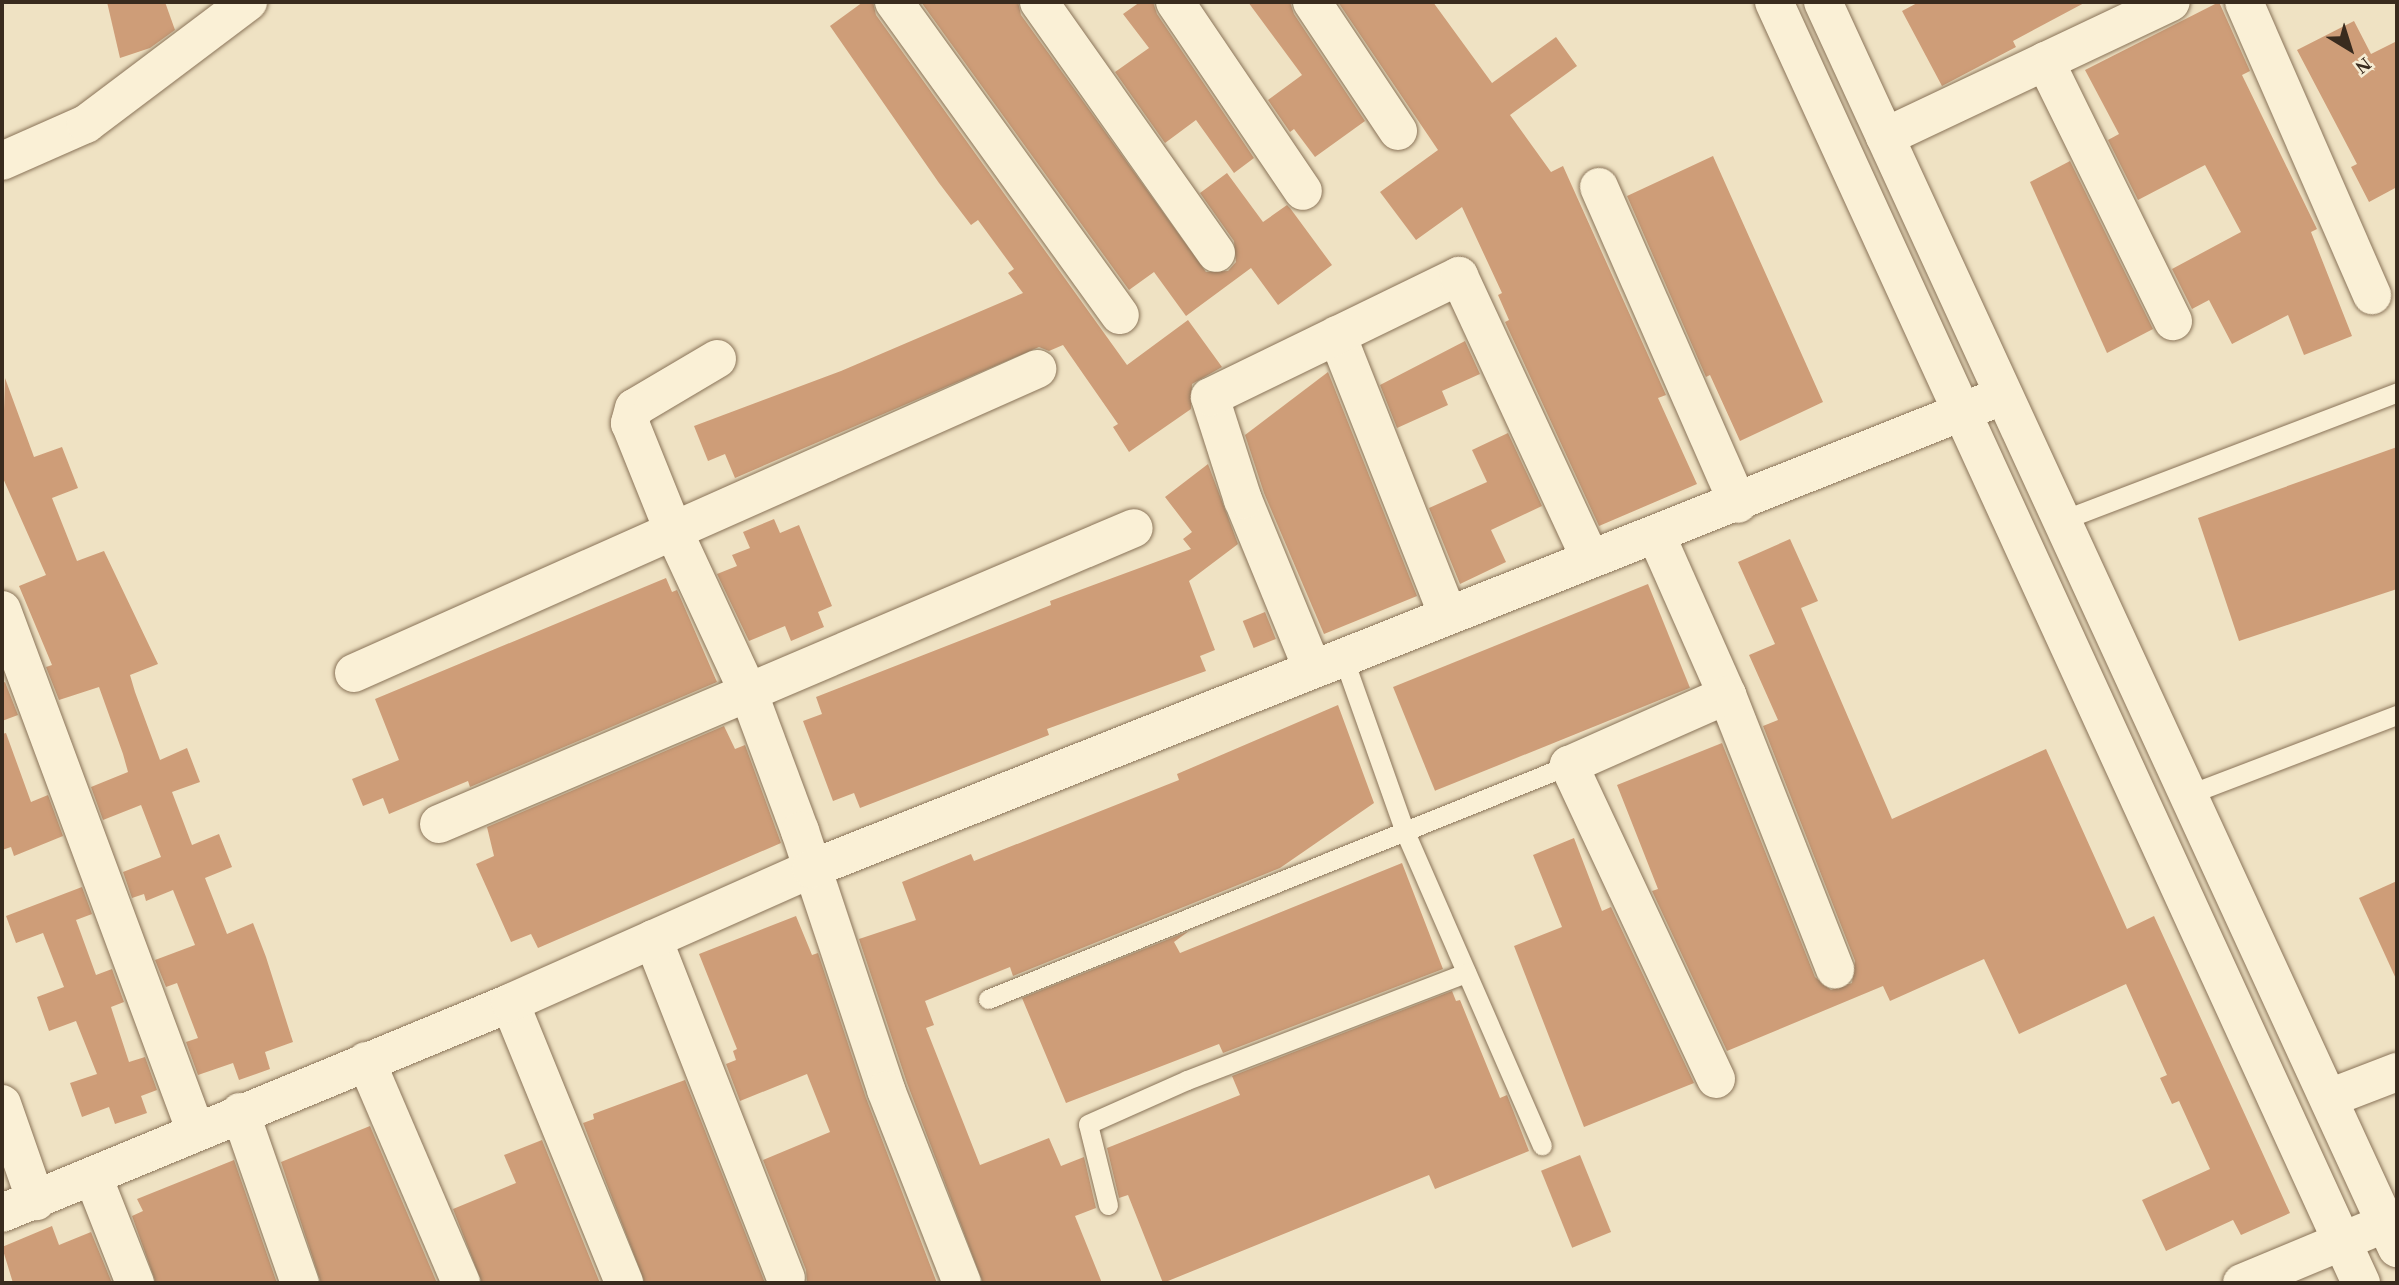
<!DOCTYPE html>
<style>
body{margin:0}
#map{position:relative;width:2399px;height:1285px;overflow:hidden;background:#efe2c3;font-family:"Times New Roman",serif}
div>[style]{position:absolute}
.building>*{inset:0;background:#ce9d78;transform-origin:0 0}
.roads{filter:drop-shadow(0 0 2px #8a7459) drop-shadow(0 0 2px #8a7459)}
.lane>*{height:19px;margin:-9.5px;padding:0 9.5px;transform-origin:9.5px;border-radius:9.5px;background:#faf0d6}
.street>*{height:38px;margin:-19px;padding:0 19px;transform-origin:19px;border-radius:19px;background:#faf0d6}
.secondary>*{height:38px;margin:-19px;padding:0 19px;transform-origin:19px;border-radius:19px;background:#faf0d6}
span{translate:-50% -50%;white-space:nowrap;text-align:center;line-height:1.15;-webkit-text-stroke:6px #f6ecd3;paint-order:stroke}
.frame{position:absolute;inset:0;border:4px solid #392b1e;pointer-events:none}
.north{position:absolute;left:2315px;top:14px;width:70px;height:70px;-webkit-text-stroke:5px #f6ecd3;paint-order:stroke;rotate:142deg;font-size:19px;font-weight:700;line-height:28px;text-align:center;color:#392b1e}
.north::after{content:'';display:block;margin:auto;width:24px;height:32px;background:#392b1e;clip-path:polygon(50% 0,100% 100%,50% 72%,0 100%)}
</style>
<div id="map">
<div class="building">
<div style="clip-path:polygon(107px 2px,165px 2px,175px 30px,150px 48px,120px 58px)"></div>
<div style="clip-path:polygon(863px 2px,873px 2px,876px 15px,1127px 365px,1188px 320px,1222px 367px,1192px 384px,1191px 409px,1129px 452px,1113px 427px,1118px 424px,1063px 345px,1049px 351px,1039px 347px,735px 478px,725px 454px,708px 461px,694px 426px,841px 371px,1023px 293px,1008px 273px,1014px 269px,978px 220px,971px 225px,939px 183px,830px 26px)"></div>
<div style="clip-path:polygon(921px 2px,1018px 2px,1021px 15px,1206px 272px,1228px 271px,1236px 262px,1234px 241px,1200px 193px,1227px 173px,1263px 222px,1287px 205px,1290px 208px,1332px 265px,1278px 305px,1251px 268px,1186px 316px,1154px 272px,1129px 290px)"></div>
<div style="clip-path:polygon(1140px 2px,1153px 2px,1157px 14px,1254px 158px,1234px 173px,1196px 120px,1165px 143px,1115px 72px,1149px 48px,1123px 14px)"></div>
<div style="clip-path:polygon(1248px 2px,1290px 2px,1294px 14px,1365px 121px,1315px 157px,1294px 129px,1290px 132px,1268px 100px,1302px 75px)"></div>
<div style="clip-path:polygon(1338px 2px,1433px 2px,1492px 83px,1556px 37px,1577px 66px,1510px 115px,1551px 172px,1563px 166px,1666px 395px,1658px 398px,1697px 484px,1599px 526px,1505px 322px,1509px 320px,1498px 295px,1502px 293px,1462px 207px,1416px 240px,1380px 192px,1438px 150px)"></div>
<div style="clip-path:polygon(1919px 2px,2086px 2px,2013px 41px,2016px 47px,1942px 86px,1902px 11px)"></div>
<div style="clip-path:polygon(2219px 2px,2250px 71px,2242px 75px,2317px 229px,2311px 232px,2352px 336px,2304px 355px,2288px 315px,2232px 344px,2209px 300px,2192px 309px,2172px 269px,2241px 232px,2205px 165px,2138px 200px,2108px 140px,2119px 134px,2085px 70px)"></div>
<div style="clip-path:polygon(2354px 21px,2371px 54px,2397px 41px,2397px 187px,2369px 202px,2351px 167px,2357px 164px,2297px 50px)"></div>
<div style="clip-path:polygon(1713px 156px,1823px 402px,1740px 441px,1710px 375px,1706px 377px,1627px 196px)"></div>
<div style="clip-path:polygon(2070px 161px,2153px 329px,2107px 353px,2030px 182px)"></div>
<div style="clip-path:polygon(1465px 341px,1480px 374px,1442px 391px,1448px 405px,1397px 428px,1380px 385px)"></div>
<div style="clip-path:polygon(1328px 372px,1417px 596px,1324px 634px,1264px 493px,1245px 435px)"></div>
<div style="clip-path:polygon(5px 378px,34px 457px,62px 447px,78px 488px,52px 498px,77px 561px,104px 551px,158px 664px,130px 675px,135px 692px,160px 760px,187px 748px,200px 782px,172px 792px,192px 845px,219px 834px,232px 867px,205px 878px,227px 934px,253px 923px,266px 957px,293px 1042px,265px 1052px,270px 1069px,239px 1080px,233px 1063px,198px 1075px,186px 1042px,198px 1038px,177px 983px,166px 987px,155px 960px,195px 945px,173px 890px,146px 901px,144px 894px,132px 898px,123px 872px,161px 857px,141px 805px,103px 820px,91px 787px,128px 772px,123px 754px,99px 687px,59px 700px,46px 667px,52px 665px,19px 586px,46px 575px,2px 476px)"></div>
<div style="clip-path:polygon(1508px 433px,1542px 506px,1491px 530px,1506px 562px,1460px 584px,1429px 508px,1487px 482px,1472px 450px)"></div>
<div style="clip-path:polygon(2397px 447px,2397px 589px,2239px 641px,2198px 518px)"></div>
<div style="clip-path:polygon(1208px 464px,1238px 544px,1189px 581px,1215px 650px,1200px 656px,1206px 671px,1047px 729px,1049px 735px,860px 808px,854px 793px,833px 801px,803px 721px,822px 714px,816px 697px,1051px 605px,1050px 601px,1191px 549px,1183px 539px,1192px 532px,1165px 497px)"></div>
<div style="clip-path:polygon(774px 519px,780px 533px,799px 525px,832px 606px,818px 612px,824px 627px,791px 641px,785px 626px,749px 641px,717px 574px,737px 566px,732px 555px,750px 548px,743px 532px)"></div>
<div style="clip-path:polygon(1790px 539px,1818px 601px,1801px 608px,1892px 819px,2046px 749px,2127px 929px,2154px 916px,2290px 1213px,2241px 1235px,2233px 1220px,2166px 1251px,2142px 1200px,2210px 1169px,2179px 1101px,2172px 1104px,2160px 1078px,2167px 1075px,2126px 984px,2019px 1034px,1984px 959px,1890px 1001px,1883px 986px,1727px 1051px,1652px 891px,1658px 889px,1617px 785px,1722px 743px,1815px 977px,1831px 990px,1852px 983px,1855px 961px,1763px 726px,1778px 720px,1749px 655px,1775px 644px,1738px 562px)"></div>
<div style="clip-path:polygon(666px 578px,672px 592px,677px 590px,717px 682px,470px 787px,468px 781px,389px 814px,383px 798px,363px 806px,352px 779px,399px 760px,375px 699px)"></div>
<div style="left:1648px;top:584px;width:112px;height:275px;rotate:68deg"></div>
<div style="left:1265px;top:612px;width:29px;height:24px;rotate:68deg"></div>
<div style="clip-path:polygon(5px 682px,18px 715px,2px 721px,2px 683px)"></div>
<div style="clip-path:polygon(1338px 705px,1374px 803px,1280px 868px,1013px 976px,1010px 967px,925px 1001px,934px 1025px,926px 1028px,980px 1165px,1049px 1138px,1061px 1166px,1084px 1157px,1096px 1208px,1075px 1216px,1102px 1283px,983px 1283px,907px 1083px,859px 939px,916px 920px,902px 882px,971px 854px,974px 861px,1179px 780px,1177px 774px)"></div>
<div style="clip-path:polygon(724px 726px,735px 749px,745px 745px,781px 843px,538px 948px,531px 934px,511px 942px,476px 864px,494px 856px,487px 827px)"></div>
<div style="clip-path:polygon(6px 733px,31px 802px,48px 795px,63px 836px,14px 856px,11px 847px,2px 850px,2px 734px)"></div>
<div style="clip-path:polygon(1574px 838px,1602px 911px,1611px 907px,1694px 1083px,1584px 1127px,1514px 946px,1562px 927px,1533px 855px)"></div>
<div style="clip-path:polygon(1402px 863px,1443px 969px,1223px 1053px,1219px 1044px,1066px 1103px,1022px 998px,1189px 931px,1174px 942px,1180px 953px)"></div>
<div style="clip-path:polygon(2397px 881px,2397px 981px,2359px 898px)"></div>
<div style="clip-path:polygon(82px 887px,92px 914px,76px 920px,96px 975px,112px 969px,124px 1002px,111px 1007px,129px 1062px,145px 1057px,157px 1090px,141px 1096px,147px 1113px,115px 1124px,109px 1107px,82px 1117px,70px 1083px,97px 1074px,76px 1021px,49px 1031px,37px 997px,64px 987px,43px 933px,16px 943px,6px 916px)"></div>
<div style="clip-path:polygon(796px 916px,812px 955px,818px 953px,866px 1098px,937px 1283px,807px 1283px,806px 1270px,763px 1160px,830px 1132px,807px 1074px,740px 1101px,726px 1064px,736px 1060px,733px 1051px,737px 1049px,699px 954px)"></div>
<div style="clip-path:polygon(1452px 991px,1456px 1001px,1460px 1000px,1500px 1098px,1507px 1095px,1529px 1151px,1435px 1189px,1429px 1175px,1163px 1283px,1128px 1195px,1119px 1198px,1107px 1148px,1240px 1095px,1232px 1076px)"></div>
<div style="clip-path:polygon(685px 1080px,765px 1283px,645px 1283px,583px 1123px,594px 1119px,593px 1114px)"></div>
<div style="clip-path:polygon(370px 1126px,437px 1283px,321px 1283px,281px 1162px)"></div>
<div style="clip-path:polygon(542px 1140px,600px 1283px,482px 1283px,453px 1209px,516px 1183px,504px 1155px)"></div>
<div style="left:1580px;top:1155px;width:83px;height:42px;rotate:68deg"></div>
<div style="clip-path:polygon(234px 1160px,277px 1283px,156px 1283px,132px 1216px,143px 1211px,137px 1199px)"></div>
<div style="clip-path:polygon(52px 1226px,59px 1245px,91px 1232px,112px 1283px,13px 1283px,2px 1247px)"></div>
</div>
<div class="roads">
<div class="lane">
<div style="left:2060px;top:521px;width:361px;rotate:-20.9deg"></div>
<div style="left:1343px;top:657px;width:186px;rotate:70.5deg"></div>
<div style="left:1405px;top:832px;width:342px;rotate:66.4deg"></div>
<div style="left:2187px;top:795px;width:225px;rotate:-20.9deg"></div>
<div style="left:988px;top:999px;width:626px;rotate:-21.94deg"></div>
<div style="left:1108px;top:1205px;width:83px;rotate:-103.9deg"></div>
<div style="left:1088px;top:1124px;width:108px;rotate:-24deg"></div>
<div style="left:1187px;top:1080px;width:299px;rotate:-21deg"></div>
</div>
<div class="street">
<div style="left:894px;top:2px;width:386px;rotate:54.2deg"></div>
<div style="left:1039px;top:2px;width:307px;rotate:54.8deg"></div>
<div style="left:1175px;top:2px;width:228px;rotate:55.9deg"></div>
<div style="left:1312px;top:2px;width:155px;rotate:56.3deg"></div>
<div style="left:2244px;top:2px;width:320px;rotate:66.4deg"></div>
<div style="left:2045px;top:61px;width:290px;rotate:63.8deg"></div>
<div style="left:1885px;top:137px;width:316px;rotate:-25.3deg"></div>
<div style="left:2px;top:161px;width:92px;rotate:-23.8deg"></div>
<div style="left:86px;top:124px;width:203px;rotate:-37deg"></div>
<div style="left:1599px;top:187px;width:346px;rotate:66.3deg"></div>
<div style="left:1337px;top:335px;width:299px;rotate:68.4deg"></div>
<div style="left:717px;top:359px;width:96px;rotate:149.4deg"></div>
<div style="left:634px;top:408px;width:16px;rotate:105deg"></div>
<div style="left:630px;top:423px;width:115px;rotate:68.1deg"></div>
<div style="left:673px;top:530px;width:181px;rotate:65.1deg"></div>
<div style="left:749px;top:694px;width:146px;rotate:69.6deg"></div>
<div style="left:800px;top:831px;width:273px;rotate:71.6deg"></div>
<div style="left:886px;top:1090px;width:207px;rotate:68.5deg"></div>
<div style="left:1657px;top:537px;width:173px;rotate:66.1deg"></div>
<div style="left:1727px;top:695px;width:295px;rotate:68.5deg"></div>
<div style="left:2px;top:610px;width:557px;rotate:69.61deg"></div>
<div style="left:1312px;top:668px;width:182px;rotate:-112.3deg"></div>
<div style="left:1243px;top:500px;width:108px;rotate:-107.8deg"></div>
<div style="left:1210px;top:397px;width:277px;rotate:-25.9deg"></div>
<div style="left:1459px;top:276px;width:311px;rotate:65.1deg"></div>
<div style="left:354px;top:673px;width:748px;rotate:-23.99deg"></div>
<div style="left:439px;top:824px;width:755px;rotate:-23.07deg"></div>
<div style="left:653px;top:939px;width:364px;rotate:68.6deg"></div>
<div style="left:510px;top:1003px;width:302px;rotate:67.8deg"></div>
<div style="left:366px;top:1061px;width:241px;rotate:66.8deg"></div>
<div style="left:1716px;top:1079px;width:347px;rotate:-115.1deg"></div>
<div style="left:1569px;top:765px;width:173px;rotate:-23.9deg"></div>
<div style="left:2332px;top:1097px;width:70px;rotate:-21deg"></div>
<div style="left:2px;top:1104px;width:103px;rotate:70.7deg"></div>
<div style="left:240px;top:1112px;width:181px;rotate:70.7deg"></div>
<div style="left:94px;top:1179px;width:112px;rotate:68.5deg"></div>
<div style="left:2px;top:1213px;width:550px;rotate:-22.46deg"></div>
<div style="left:510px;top:1003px;width:329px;rotate:-24deg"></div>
<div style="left:811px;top:869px;width:1281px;rotate:-21.66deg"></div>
<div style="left:2242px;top:1283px;width:156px;rotate:-22.6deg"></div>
</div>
<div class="secondary">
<div style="left:1774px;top:2px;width:1409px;rotate:65.38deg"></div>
<div style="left:1823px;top:2px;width:1372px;rotate:65.27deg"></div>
</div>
</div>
<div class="frame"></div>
<div class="north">N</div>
</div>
